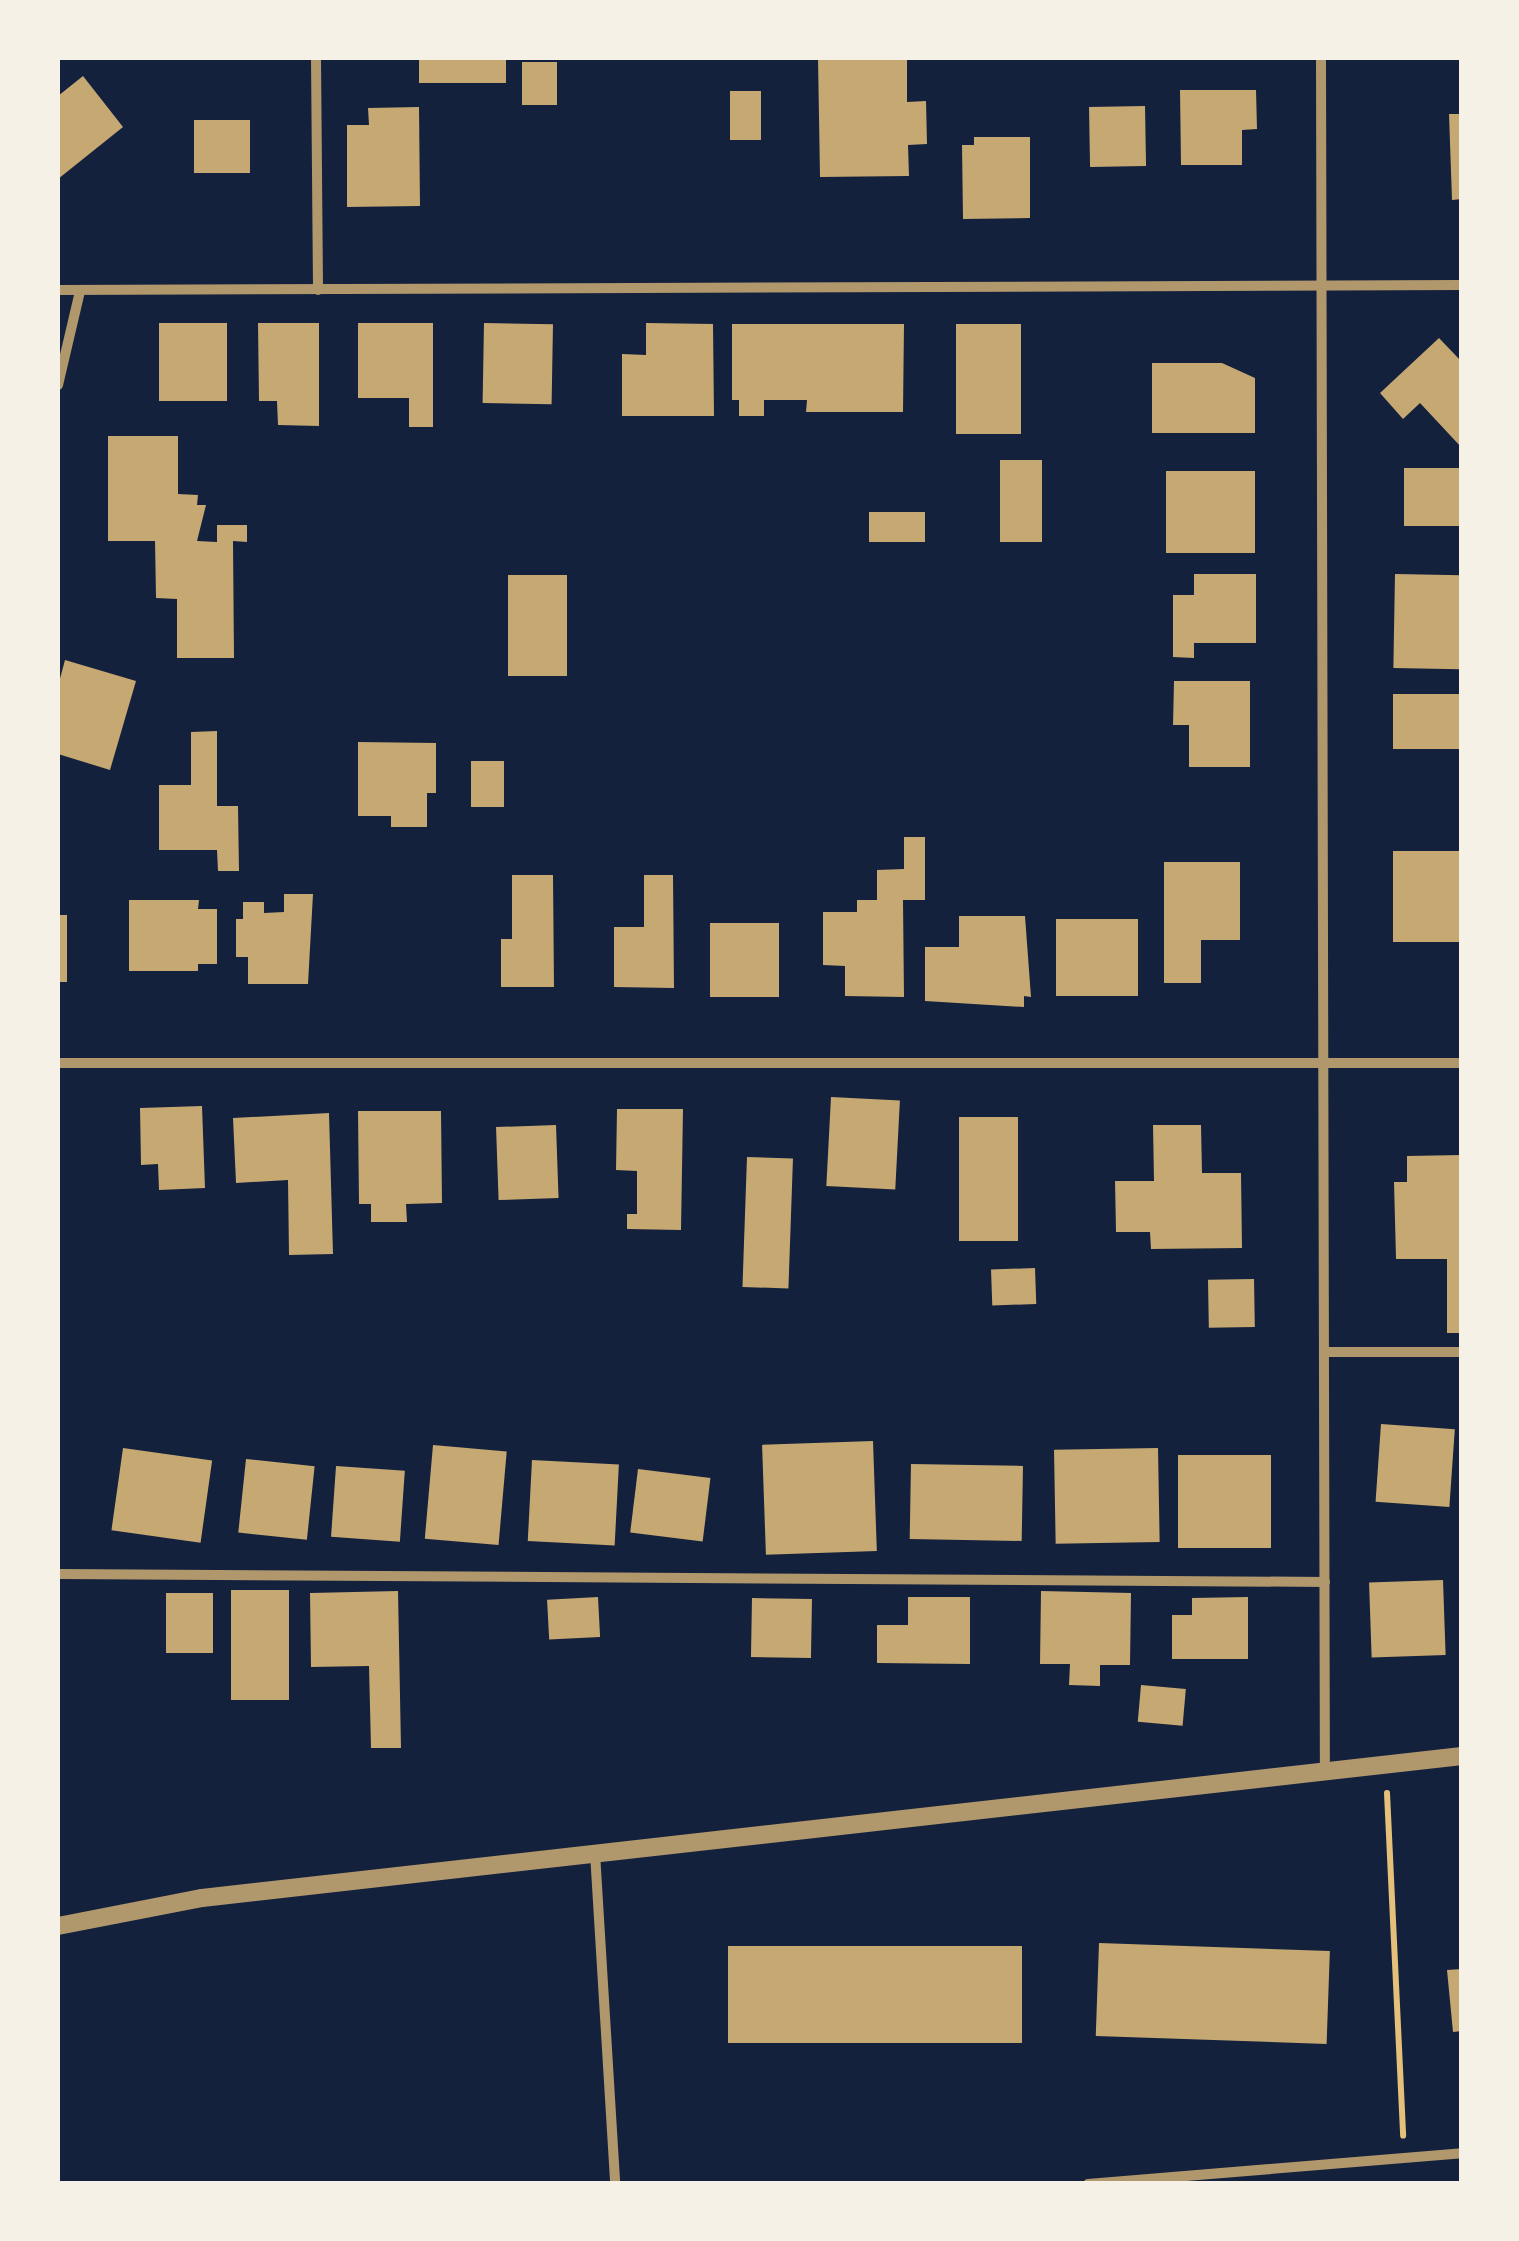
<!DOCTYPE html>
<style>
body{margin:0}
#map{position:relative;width:1519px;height:2241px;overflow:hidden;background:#14213d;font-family:Merriweather,serif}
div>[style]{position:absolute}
.building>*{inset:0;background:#c6a872;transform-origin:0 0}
.path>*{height:6px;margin:-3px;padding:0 3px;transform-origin:3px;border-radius:3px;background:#e5c07b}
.minor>*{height:10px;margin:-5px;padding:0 5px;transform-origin:5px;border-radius:5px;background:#b1986c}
.tertiary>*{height:18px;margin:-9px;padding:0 9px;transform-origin:9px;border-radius:9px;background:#b1986c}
span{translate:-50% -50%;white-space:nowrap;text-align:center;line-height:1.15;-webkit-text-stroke:9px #f6f1e7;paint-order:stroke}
.frame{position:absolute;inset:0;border:60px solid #f6f1e7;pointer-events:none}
</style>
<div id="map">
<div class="building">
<div style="left:419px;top:58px;width:87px;height:25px"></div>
<div style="clip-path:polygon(818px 58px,907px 58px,907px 102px,926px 101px,927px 144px,908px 145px,909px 176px,820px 177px)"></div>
<div style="left:522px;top:62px;width:35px;height:43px"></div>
<div style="clip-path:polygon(83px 76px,123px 127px,58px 179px,58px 96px)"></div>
<div style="clip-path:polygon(1180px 90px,1256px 90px,1257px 129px,1242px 130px,1242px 165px,1181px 165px)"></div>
<div style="left:761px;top:91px;width:49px;height:31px;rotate:90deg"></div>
<div style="left:1145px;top:106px;width:60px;height:56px;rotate:89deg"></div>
<div style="clip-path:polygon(419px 107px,420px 206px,347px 207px,347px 125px,369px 125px,368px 108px)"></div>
<div style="clip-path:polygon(1449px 114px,1462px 114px,1462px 199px,1452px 200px)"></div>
<div style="left:194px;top:120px;width:56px;height:53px"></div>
<div style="clip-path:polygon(974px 137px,1030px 137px,1030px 218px,963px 219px,962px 145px,974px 145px)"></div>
<div style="left:159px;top:323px;width:68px;height:78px"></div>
<div style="clip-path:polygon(258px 323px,319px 323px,319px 426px,278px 425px,277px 401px,259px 401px)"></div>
<div style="clip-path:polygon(358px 323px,433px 323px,433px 427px,409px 427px,409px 398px,358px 398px)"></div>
<div style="left:484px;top:323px;width:69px;height:80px;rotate:1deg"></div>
<div style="clip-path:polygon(646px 323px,713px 324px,714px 416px,622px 416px,622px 354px,646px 355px)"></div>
<div style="clip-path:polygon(732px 324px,904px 324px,903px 412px,806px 412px,807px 400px,764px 400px,764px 416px,739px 416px,739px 400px,732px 400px)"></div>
<div style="left:956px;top:324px;width:65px;height:110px"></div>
<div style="clip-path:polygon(1439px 338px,1462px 362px,1462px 448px,1420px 403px,1403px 419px,1380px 393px)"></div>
<div style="clip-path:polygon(1152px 363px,1222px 363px,1255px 378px,1255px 433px,1152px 433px)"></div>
<div style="clip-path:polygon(108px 436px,178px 436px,178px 494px,198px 495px,197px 505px,206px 505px,197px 541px,217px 542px,217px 525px,247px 525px,247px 542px,233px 541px,234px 658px,177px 658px,177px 599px,156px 598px,155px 541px,108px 541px)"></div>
<div style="left:1000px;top:460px;width:42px;height:82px"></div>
<div style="left:1404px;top:468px;width:58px;height:58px"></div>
<div style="left:1166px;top:471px;width:89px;height:82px"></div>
<div style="left:869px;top:512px;width:56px;height:30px"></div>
<div style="clip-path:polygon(1194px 574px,1256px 574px,1256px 643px,1194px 643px,1194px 658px,1173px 657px,1173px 595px,1194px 595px)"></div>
<div style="left:1395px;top:574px;width:67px;height:94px;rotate:1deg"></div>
<div style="left:508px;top:575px;width:59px;height:101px"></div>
<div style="clip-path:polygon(65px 660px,136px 681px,110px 770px,58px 754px,58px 686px)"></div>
<div style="clip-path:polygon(1174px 681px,1250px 681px,1250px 767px,1189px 767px,1189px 725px,1173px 725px)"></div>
<div style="left:1462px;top:694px;width:55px;height:69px;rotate:90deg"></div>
<div style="clip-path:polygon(217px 731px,217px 806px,238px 806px,239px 871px,218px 871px,217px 850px,159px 850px,159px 785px,191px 785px,191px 732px)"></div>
<div style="clip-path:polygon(358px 742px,436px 743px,436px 793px,427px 793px,427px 827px,391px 827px,391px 816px,358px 816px)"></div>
<div style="left:471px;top:761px;width:33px;height:46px"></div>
<div style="clip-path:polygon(904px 837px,925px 837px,925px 900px,903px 900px,904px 997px,845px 996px,845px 966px,823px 965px,823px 912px,857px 912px,857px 900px,877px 900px,877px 870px,904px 869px)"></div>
<div style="left:1462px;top:851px;width:91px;height:69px;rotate:90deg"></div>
<div style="clip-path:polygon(1164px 862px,1240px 862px,1240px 940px,1201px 940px,1201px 983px,1164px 983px)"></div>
<div style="clip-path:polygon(512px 875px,553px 875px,554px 987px,501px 987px,501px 939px,512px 939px)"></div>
<div style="clip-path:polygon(644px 875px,673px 875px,674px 988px,614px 987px,614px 927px,644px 927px)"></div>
<div style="clip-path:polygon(284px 894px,313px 894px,308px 984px,248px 984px,248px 957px,236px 957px,236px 919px,243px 919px,243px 902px,264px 902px,264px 913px,284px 912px)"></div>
<div style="clip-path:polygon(129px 900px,199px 900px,198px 909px,217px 909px,217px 964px,198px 964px,198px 971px,129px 971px)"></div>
<div style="left:58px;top:915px;width:9px;height:67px"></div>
<div style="clip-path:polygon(959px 916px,1025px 916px,1031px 997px,1024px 996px,1024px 1007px,925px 1001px,925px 947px,959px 947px)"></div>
<div style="left:1056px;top:919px;width:82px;height:77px"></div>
<div style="left:710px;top:923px;width:69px;height:74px"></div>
<div style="left:831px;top:1097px;width:69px;height:89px;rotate:3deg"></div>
<div style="clip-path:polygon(202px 1106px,205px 1188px,159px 1190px,158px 1164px,141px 1165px,140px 1108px)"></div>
<div style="clip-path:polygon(617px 1109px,683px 1109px,681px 1230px,627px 1229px,627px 1214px,637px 1214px,637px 1171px,616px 1170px)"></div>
<div style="clip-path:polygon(358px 1111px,441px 1111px,442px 1203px,406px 1204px,407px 1222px,371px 1222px,371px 1204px,359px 1204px)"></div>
<div style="clip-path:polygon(329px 1113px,333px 1254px,289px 1255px,288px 1180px,236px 1183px,233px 1118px)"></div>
<div style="left:959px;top:1117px;width:59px;height:124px"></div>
<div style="left:556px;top:1125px;width:73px;height:60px;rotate:88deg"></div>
<div style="clip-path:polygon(1153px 1125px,1201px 1125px,1202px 1173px,1241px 1173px,1242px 1248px,1151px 1249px,1150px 1232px,1116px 1232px,1115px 1181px,1154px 1181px)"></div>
<div style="clip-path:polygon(1461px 1155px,1462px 1333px,1447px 1333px,1447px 1259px,1396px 1259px,1394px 1182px,1407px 1182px,1407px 1156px)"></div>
<div style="left:747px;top:1157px;width:46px;height:130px;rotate:2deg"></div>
<div style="left:1035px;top:1268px;width:36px;height:44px;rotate:88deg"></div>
<div style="left:1254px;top:1279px;width:48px;height:46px;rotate:89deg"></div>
<div style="left:1381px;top:1424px;width:74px;height:78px;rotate:4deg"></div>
<div style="left:873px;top:1441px;width:110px;height:111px;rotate:88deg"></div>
<div style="left:433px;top:1445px;width:74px;height:94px;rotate:5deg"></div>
<div style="left:123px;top:1448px;width:90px;height:83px;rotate:8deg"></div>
<div style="left:1158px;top:1448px;width:94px;height:104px;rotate:89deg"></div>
<div style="left:1178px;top:1455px;width:93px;height:93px"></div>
<div style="left:246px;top:1459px;width:69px;height:74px;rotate:6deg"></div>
<div style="left:532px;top:1460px;width:87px;height:81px;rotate:3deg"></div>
<div style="left:911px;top:1464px;width:112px;height:75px;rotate:1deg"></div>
<div style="left:336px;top:1466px;width:69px;height:71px;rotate:4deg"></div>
<div style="left:638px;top:1469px;width:73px;height:64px;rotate:7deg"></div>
<div style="left:1443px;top:1580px;width:75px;height:74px;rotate:88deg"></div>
<div style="left:231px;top:1590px;width:58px;height:110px"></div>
<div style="clip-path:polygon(398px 1591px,401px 1748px,371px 1748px,369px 1666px,311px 1667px,310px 1593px)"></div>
<div style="clip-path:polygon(1041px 1591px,1131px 1593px,1130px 1665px,1100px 1665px,1100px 1686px,1069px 1685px,1070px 1664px,1040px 1664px)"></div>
<div style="left:166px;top:1593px;width:47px;height:60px"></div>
<div style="left:598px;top:1597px;width:40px;height:51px;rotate:87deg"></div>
<div style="clip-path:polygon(908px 1597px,970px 1597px,970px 1664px,877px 1663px,877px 1625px,908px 1625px)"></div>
<div style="clip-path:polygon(1248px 1597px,1248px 1659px,1172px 1659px,1172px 1615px,1192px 1615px,1192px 1598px)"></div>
<div style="left:752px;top:1598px;width:60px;height:59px;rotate:1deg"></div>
<div style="left:1141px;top:1685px;width:45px;height:37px;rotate:5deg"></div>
<div style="left:1099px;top:1943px;width:231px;height:93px;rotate:2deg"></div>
<div style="left:728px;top:1946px;width:294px;height:97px"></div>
<div style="clip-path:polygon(1462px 1969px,1462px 2031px,1453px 2032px,1447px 1970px)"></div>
</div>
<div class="path">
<div style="left:1387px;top:1793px;width:343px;rotate:87.3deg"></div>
</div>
<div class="minor">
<div style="left:316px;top:58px;width:232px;rotate:89.5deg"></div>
<div style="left:1321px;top:58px;width:1709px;rotate:89.87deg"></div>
<div style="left:58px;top:290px;width:1404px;rotate:-0.2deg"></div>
<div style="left:58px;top:385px;width:97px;rotate:-76.8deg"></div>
<div style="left:58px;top:1063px;width:1404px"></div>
<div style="left:1326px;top:1352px;width:136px"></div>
<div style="left:58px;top:1574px;width:1267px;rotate:0.36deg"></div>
<div style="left:595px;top:1853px;width:332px;rotate:86.5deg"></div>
<div style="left:1088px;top:2184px;width:375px;rotate:-4.7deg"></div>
</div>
<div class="tertiary">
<div style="left:58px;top:1926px;width:147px;rotate:-11deg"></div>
<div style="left:202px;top:1898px;width:1268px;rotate:-6.43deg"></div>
</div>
<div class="frame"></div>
</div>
